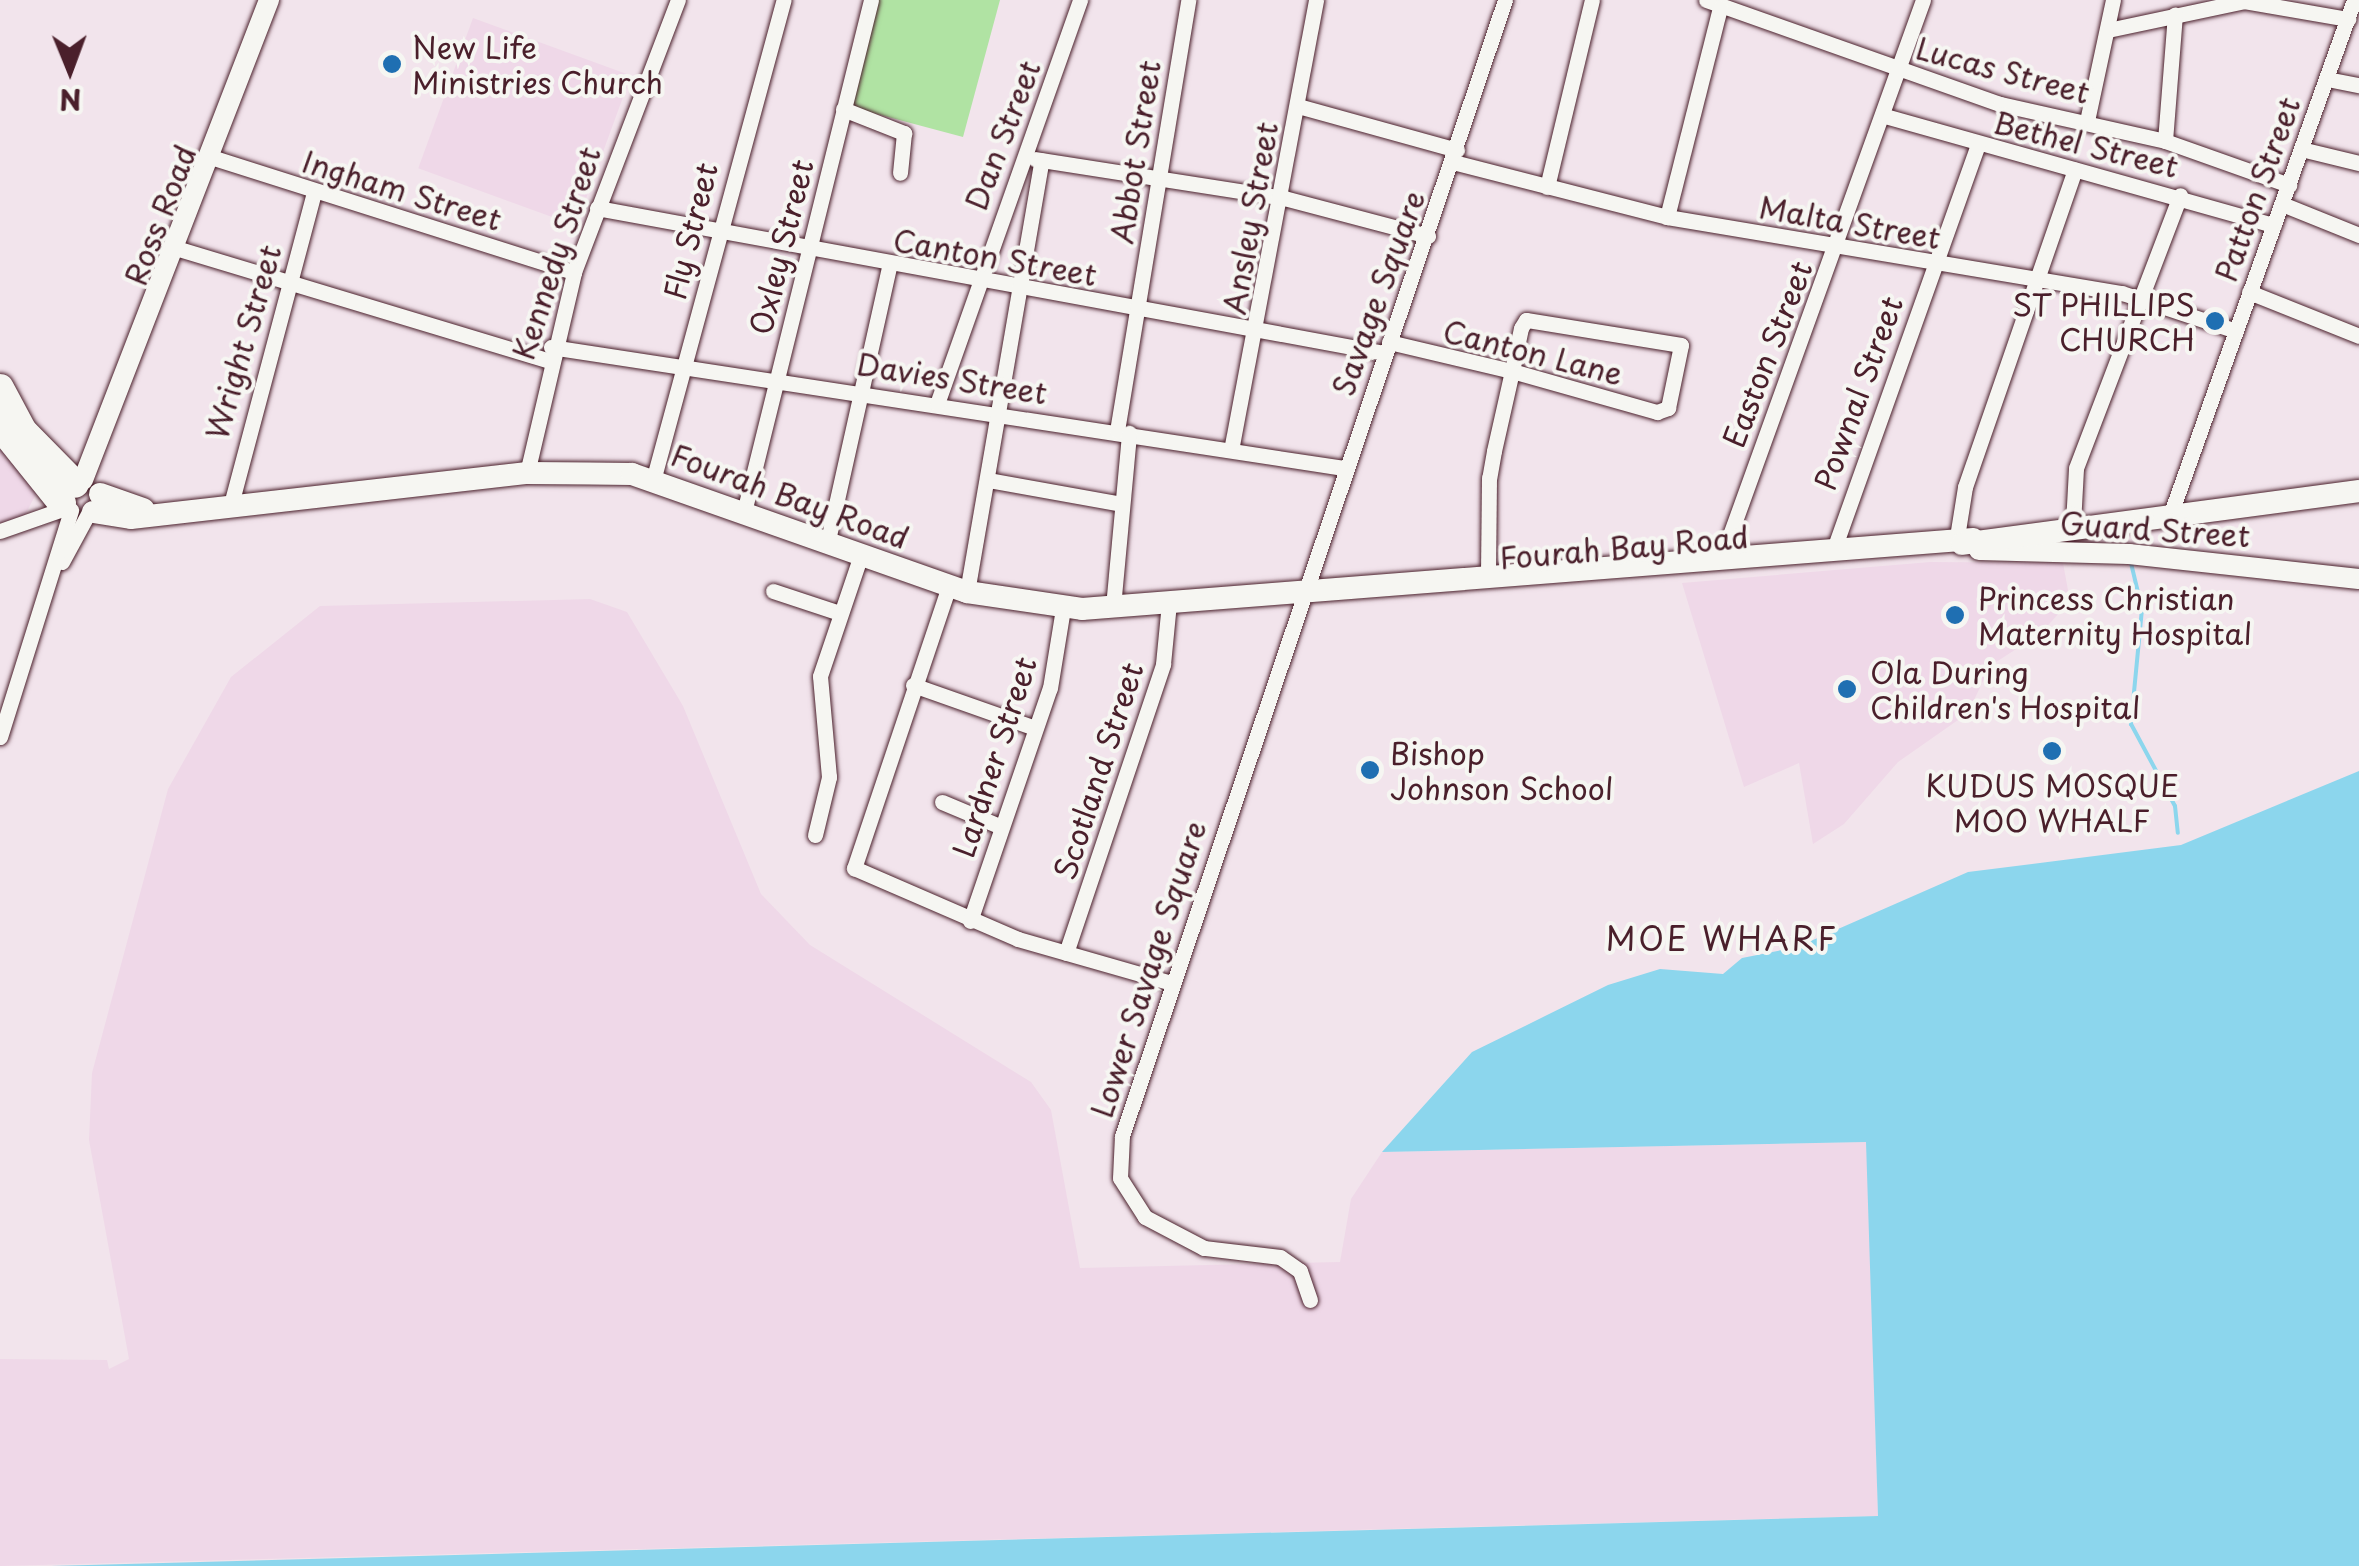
<!DOCTYPE html>
<style>
body{margin:0}
#map{position:relative;width:2359px;height:1566px;overflow:hidden;background:#f2e4ec;font-family:"Playpen Sans",sans-serif}
div>[style]{position:absolute}
.built>*{inset:0;background:#efd8e8;transform-origin:0 0}
.green>*{inset:0;background:#b0e3a3}
.water>*{inset:0;background:#8cd6ed}
.stream>*{height:4px;margin:-2px;padding:0 2px;transform-origin:2px;border-radius:2px;background:#8cd6ed}
.roads{filter:drop-shadow(0 0 2px #4a1f2b) drop-shadow(0 0 2px #4a1f2b)}
.street>*{height:15px;margin:-7.5px;padding:0 7.5px;transform-origin:7.5px;border-radius:7.5px;background:#f6f6f2}
.secondary>*{height:20px;margin:-10px;padding:0 10px;transform-origin:10px;border-radius:10px;background:#f6f6f2}
.primary>*{height:22px;margin:-11px;padding:0 11px;transform-origin:11px;border-radius:11px;background:#f6f6f2}
.highway>*{height:28px;margin:-14px;padding:0 14px;transform-origin:14px;border-radius:14px;background:#f6f6f2}
.dots>*{width:28px;height:28px;translate:-50% -50%;box-sizing:border-box;border:5px solid #f6f6f2;border-radius:50%}
span{translate:-50% -50%;white-space:nowrap;text-align:center;line-height:1.15;-webkit-text-stroke:8px #f6f6f2;paint-order:stroke}
.poi-label{font-size:30px;color:#4a1f2b}
.left{translate:0 -50%;text-align:left}
.right{translate:-100% -50%;text-align:right}
.street-label{font-size:30px;color:#4a1f2b}
.neighbourhood-label{font-size:32px;color:#4a1f2b;letter-spacing:2.5px}
.north{position:absolute;left:20px;top:20px;width:100px;height:100px;-webkit-text-stroke:8px #f6f6f2;paint-order:stroke;rotate:179deg;font-size:28px;font-weight:700;line-height:40px;text-align:center;color:#4a1f2b}
.north::after{content:'';display:block;margin:auto;width:35px;height:45px;background:#4a1f2b;clip-path:polygon(50% 0,100% 100%,50% 72%,0 100%)}
</style>
<div id="map">
<div class="built">
<div style="left:473px;top:18px;width:168px;height:160px;rotate:20deg"></div>
<div style="clip-path:polygon(0 440px,38px 490px,23px 519px,0 527px)"></div>
<div style="clip-path:polygon(1930px 562px,2063px 563px,2070px 601px,2041px 633px,1990px 666px,1968px 713px,1898px 762px,1844px 824px,1813px 844px,1799px 763px,1744px 787px,1682px 583px)"></div>
<div style="clip-path:polygon(590px 599px,627px 612px,683px 706px,761px 894px,810px 945px,1031px 1082px,1051px 1110px,1080px 1268px,1340px 1262px,1351px 1199px,1382px 1152px,1867px 1142px,1878px 1516px,0 1566px,0 1359px,107px 1360px,109px 1369px,129px 1359px,89px 1140px,92px 1073px,168px 789px,231px 677px,320px 606px)"></div>
</div>
<div class="green">
<div style="clip-path:polygon(871px 0,1000px 0,963px 137px,843px 105px)"></div>
</div>
<div class="water">
<div style="clip-path:polygon(2359px 771px,2359px 1566px,51px 1566px,1878px 1516px,1866px 1142px,1382px 1152px,1472px 1052px,1608px 985px,1660px 969px,1723px 974px,1742px 958px,1797px 947px,1968px 872px,2181px 845px)"></div>
</div>
<div class="stream">
<div style="left:2131px;top:563px;width:47px;rotate:76.6deg"></div>
<div style="left:2142px;top:609px;width:116px;rotate:95.5deg"></div>
<div style="left:2131px;top:724px;width:93px;rotate:61.8deg"></div>
<div style="left:2175px;top:806px;width:27px;rotate:84deg"></div>
</div>
<div class="roads">
<div class="street">
<div style="left:1706px;top:0;width:312px;rotate:19.5deg"></div>
<div style="left:2000px;top:104px;width:169px;rotate:12.6deg"></div>
<div style="left:2165px;top:141px;width:132px;rotate:19.5deg"></div>
<div style="left:2108px;top:30px;width:139px;rotate:-12deg"></div>
<div style="left:2244px;top:1px;width:106px;rotate:9.8deg"></div>
<div style="left:2327px;top:79px;width:33px;rotate:11deg"></div>
<div style="left:1298px;top:106px;width:165px;rotate:15.5deg"></div>
<div style="left:843px;top:109px;width:66px;rotate:21.5deg"></div>
<div style="left:904px;top:133px;width:40px;rotate:95.7deg"></div>
<div style="left:1885px;top:116px;width:404px;rotate:15.7deg"></div>
<div style="left:2087px;top:121px;width:124px;rotate:-77.9deg"></div>
<div style="left:2165px;top:141px;width:127px;rotate:-85.5deg"></div>
<div style="left:2301px;top:149px;width:60px;rotate:13.6deg"></div>
<div style="left:214px;top:158px;width:378px;rotate:17.6deg"></div>
<div style="left:1035px;top:159px;width:252px;rotate:8.9deg"></div>
<div style="left:1284px;top:198px;width:149px;rotate:14.8deg"></div>
<div style="left:1453px;top:162px;width:221px;rotate:14.4deg"></div>
<div style="left:1667px;top:217px;width:461px;rotate:9.5deg"></div>
<div style="left:2122px;top:293px;width:120px;rotate:18.4deg"></div>
<div style="left:1547px;top:187px;width:192px;rotate:-76.5deg"></div>
<div style="left:2282px;top:204px;width:83px;rotate:21.9deg"></div>
<div style="left:597px;top:208px;width:801px;rotate:10.43deg"></div>
<div style="left:1667px;top:217px;width:216px;rotate:-75.8deg"></div>
<div style="left:179px;top:249px;width:384px;rotate:16.8deg"></div>
<div style="left:2249px;top:292px;width:118px;rotate:21.8deg"></div>
<div style="left:1389px;top:342px;width:126px;rotate:13.3deg"></div>
<div style="left:1512px;top:371px;width:151px;rotate:15.8deg"></div>
<div style="left:1657px;top:412px;width:12px;rotate:-20deg"></div>
<div style="left:1668px;top:408px;width:64px;rotate:-78.3deg"></div>
<div style="left:1681px;top:345px;width:157px;rotate:-170.8deg"></div>
<div style="left:1526px;top:320px;width:9px;rotate:122deg"></div>
<div style="left:1521px;top:328px;width:44px;rotate:101.8deg"></div>
<div style="left:1512px;top:371px;width:82px;rotate:102.7deg"></div>
<div style="left:1494px;top:451px;width:27px;rotate:100deg"></div>
<div style="left:1489px;top:478px;width:98px;rotate:90.6deg"></div>
<div style="left:551px;top:347px;width:802px;rotate:8.68deg"></div>
<div style="left:937px;top:404px;width:429px;rotate:-70.5deg"></div>
<div style="left:1117px;top:431px;width:437px;rotate:-80.6deg"></div>
<div style="left:1232px;top:445px;width:453px;rotate:-79.3deg"></div>
<div style="left:527px;top:473px;width:206px;rotate:-76.8deg"></div>
<div style="left:574px;top:272px;width:291px;rotate:-69.1deg"></div>
<div style="left:654px;top:477px;width:494px;rotate:-74.8deg"></div>
<div style="left:988px;top:480px;width:135px;rotate:10.2deg"></div>
<div style="left:230px;top:508px;width:326px;rotate:-75.1deg"></div>
<div style="left:745px;top:508px;width:523px;rotate:-76.07deg"></div>
<div style="left:2172px;top:510px;width:542px;rotate:-70.36deg"></div>
<div style="left:2073px;top:524px;width:56px;rotate:-86.9deg"></div>
<div style="left:2076px;top:468px;width:292px;rotate:-69.1deg"></div>
<div style="left:0;top:531px;width:72px;rotate:-19.4deg"></div>
<div style="left:1957px;top:537px;width:51px;rotate:-80.9deg"></div>
<div style="left:1965px;top:487px;width:336px;rotate:-70.9deg"></div>
<div style="left:828px;top:540px;width:281px;rotate:-77.4deg"></div>
<div style="left:1835px;top:546px;width:424px;rotate:-70.4deg"></div>
<div style="left:1722px;top:557px;width:592px;rotate:-70.16deg"></div>
<div style="left:62px;top:562px;width:55px;rotate:-61.6deg"></div>
<div style="left:949px;top:586px;width:298px;rotate:108.6deg"></div>
<div style="left:854px;top:868px;width:179px;rotate:23.4deg"></div>
<div style="left:1018px;top:939px;width:159px;rotate:16deg"></div>
<div style="left:773px;top:591px;width:67px;rotate:18.2deg"></div>
<div style="left:967px;top:592px;width:438px;rotate:-80.2deg"></div>
<div style="left:1113px;top:607px;width:175px;rotate:-84.7deg"></div>
<div style="left:913px;top:685px;width:126px;rotate:19.4deg"></div>
<div style="left:0;top:737px;width:238px;rotate:-72.6deg"></div>
<div style="left:942px;top:802px;width:62px;rotate:22.8deg"></div>
<div style="left:815px;top:835px;width:60px;rotate:-76.4deg"></div>
<div style="left:829px;top:777px;width:101px;rotate:-95.1deg"></div>
<div style="left:820px;top:676px;width:131px;rotate:-71.3deg"></div>
<div style="left:970px;top:921px;width:246px;rotate:-71.1deg"></div>
<div style="left:1050px;top:688px;width:80px;rotate:-80.7deg"></div>
<div style="left:1066px;top:953px;width:305px;rotate:-71.4deg"></div>
<div style="left:1163px;top:664px;width:61px;rotate:-84.4deg"></div>
<div style="left:1310px;top:1300px;width:31px;rotate:-109deg"></div>
<div style="left:1300px;top:1271px;width:24px;rotate:-145deg"></div>
<div style="left:1280px;top:1257px;width:77px;rotate:-173.2deg"></div>
<div style="left:1204px;top:1248px;width:67px;rotate:-152.3deg"></div>
<div style="left:1145px;top:1217px;width:46px;rotate:-122.7deg"></div>
<div style="left:1120px;top:1178px;width:42px;rotate:-87.3deg"></div>
<div style="left:1122px;top:1136px;width:1199px;rotate:-71.37deg"></div>
</div>
<div class="secondary">
<div style="left:83px;top:480px;width:515px;rotate:-68.82deg"></div>
<div style="left:1979px;top:550px;width:150px;rotate:1.5deg"></div>
<div style="left:2129px;top:554px;width:231px;rotate:6.2deg"></div>
</div>
<div class="primary">
<div style="left:100px;top:494px;width:46px;rotate:19.2deg"></div>
<div style="left:93px;top:512px;width:38px;rotate:9deg"></div>
<div style="left:131px;top:518px;width:399px;rotate:-6.5deg"></div>
<div style="left:527px;top:473px;width:105px;rotate:0.5deg"></div>
<div style="left:632px;top:474px;width:355px;rotate:19.4deg"></div>
<div style="left:967px;top:592px;width:116px;rotate:8.4deg"></div>
<div style="left:1082px;top:609px;width:894px;rotate:-4.49deg"></div>
<div style="left:1962px;top:544px;width:401px;rotate:-7.6deg"></div>
</div>
<div class="highway">
<div style="left:0;top:388px;width:49px;rotate:61.9deg"></div>
<div style="left:23px;top:431px;width:74px;rotate:45.5deg"></div>
<div style="left:0;top:426px;width:99px;rotate:51.2deg"></div>
</div>
</div>
<div class="dots">
<div style="left:392px;top:64px;background:#1f6fb2"></div>
<div style="left:2215px;top:321px;background:#1f6fb2"></div>
<div style="left:1955px;top:615px;background:#1f6fb2"></div>
<div style="left:1847px;top:689px;background:#1f6fb2"></div>
<div style="left:2052px;top:751px;background:#1f6fb2"></div>
<div style="left:1370px;top:770px;background:#1f6fb2"></div>
</div>
<div class="poi-label">
<span class="left" style="left:412px;top:64px">New Life<br>Ministries Church</span>
<span class="right" style="left:2195px;top:321px">ST PHILLIPS<br>CHURCH</span>
<span class="left" style="left:1978px;top:615px">Princess Christian<br>Maternity Hospital</span>
<span class="left" style="left:1870px;top:689px">Ola During<br>Children's Hospital</span>
<span class="left" style="left:1390px;top:770px">Bishop<br>Johnson School</span>
<span style="left:2052px;top:802px">KUDUS MOSQUE<br>MOO WHALF</span>
</div>
<div class="street-label">
<span style="left:2003px;top:70px;rotate:15deg">Lucas Street</span>
<span style="left:1002px;top:135px;rotate:-69deg">Dan Street</span>
<span style="left:2086px;top:144px;rotate:14deg">Bethel Street</span>
<span style="left:1135px;top:152px;rotate:-81deg">Abbot Street</span>
<span style="left:2257px;top:189px;rotate:-70deg">Patton Street</span>
<span style="left:402px;top:190px;rotate:17deg">Ingham Street</span>
<span style="left:160px;top:215px;rotate:-69deg">Ross Road</span>
<span style="left:1250px;top:218px;rotate:-80deg">Ansley Street</span>
<span style="left:1850px;top:222px;rotate:10deg">Malta Street</span>
<span style="left:690px;top:231px;rotate:-76deg">Fly Street</span>
<span style="left:781px;top:247px;rotate:-76deg">Oxley Street</span>
<span style="left:556px;top:253px;rotate:-72deg">Kennedy Street</span>
<span style="left:995px;top:257px;rotate:10deg">Canton Street</span>
<span style="left:1378px;top:293px;rotate:-70deg">Savage Square</span>
<span style="left:243px;top:342px;rotate:-74deg">Wright Street</span>
<span style="left:1533px;top:352px;rotate:14deg">Canton Lane</span>
<span style="left:1767px;top:354px;rotate:-69deg">Easton Street</span>
<span style="left:952px;top:378px;rotate:9deg">Davies Street</span>
<span style="left:1858px;top:393px;rotate:-70deg">Pownal Street</span>
<span style="left:790px;top:496px;rotate:20deg">Fourah Bay Road</span>
<span style="left:2155px;top:529px;rotate:4deg">Guard Street</span>
<span style="left:1624px;top:547px;rotate:-5deg">Fourah Bay Road</span>
<span style="left:994px;top:757px;rotate:-72deg">Lardner Street</span>
<span style="left:1098px;top:771px;rotate:-72deg">Scotland Street</span>
<span style="left:1148px;top:969px;rotate:-72deg">Lower Savage Square</span>
</div>
<div class="neighbourhood-label">
<span style="left:1722px;top:938px">MOE WHARF</span>
</div>
<div class="north">N</div>
</div>
